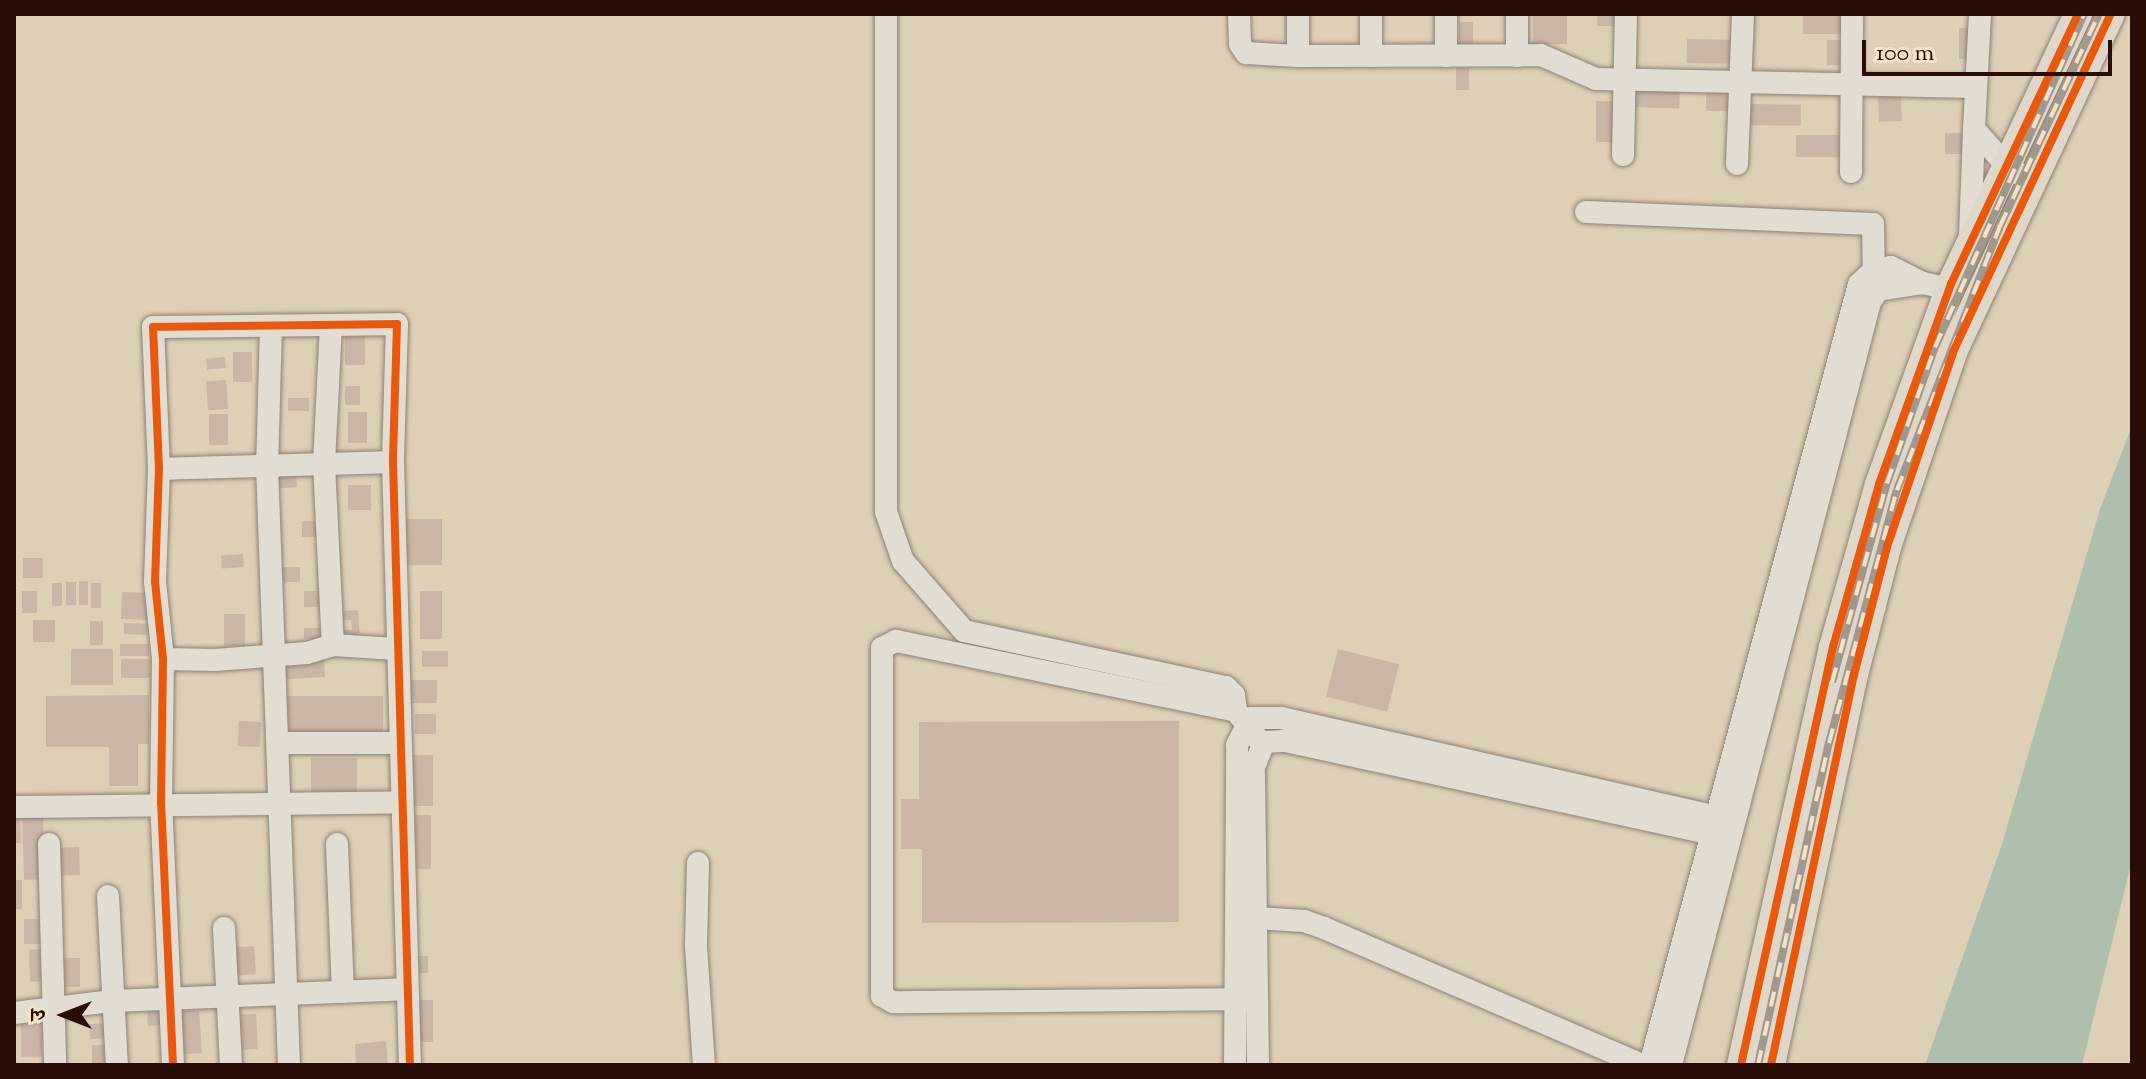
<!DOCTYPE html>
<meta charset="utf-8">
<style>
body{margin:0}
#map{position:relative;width:2146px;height:1079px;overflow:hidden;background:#decfb7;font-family:"Sorts Mill Goudy","Noto Serif Devanagari",serif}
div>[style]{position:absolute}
.water>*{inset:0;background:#aebfac}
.building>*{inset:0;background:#c9b6a6;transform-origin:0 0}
.roads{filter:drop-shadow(0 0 2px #8e8173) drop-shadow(0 0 2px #8e8173)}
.minor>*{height:22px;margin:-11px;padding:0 11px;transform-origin:11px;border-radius:11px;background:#e3dcd0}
.major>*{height:28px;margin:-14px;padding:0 14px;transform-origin:14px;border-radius:14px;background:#dfd7c9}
.rail>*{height:8px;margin-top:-4px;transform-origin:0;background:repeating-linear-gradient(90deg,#f3e2c6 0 15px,#a0978d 0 30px);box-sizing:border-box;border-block:2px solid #a0978d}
.cycleway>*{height:8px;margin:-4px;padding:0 4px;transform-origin:4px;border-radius:4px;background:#e8590c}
span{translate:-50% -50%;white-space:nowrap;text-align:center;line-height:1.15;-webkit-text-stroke:7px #f3e2c6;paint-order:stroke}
.frame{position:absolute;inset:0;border:16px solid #290e05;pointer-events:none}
.north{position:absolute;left:24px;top:975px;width:80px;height:80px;-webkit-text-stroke:6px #f3e2c6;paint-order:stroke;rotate:270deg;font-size:22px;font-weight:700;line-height:32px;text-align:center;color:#290e05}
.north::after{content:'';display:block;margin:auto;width:28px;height:36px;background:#290e05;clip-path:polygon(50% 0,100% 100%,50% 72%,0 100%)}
.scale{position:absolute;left:1862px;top:40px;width:250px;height:36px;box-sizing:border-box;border:4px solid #290e05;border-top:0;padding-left:10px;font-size:24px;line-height:28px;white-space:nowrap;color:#290e05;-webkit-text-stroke:6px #f3e2c6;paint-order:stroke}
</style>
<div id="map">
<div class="water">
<div style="clip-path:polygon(2132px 426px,2132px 860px,2082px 1065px,1925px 1065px,2002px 844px,2100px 509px)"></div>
</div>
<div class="building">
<div style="left:1533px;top:14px;width:34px;height:30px"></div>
<div style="left:1597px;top:14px;width:25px;height:12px"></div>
<div style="left:1803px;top:14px;width:47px;height:20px"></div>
<div style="left:1459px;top:22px;width:14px;height:21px"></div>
<div style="left:1959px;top:28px;width:17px;height:31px"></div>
<div style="left:1687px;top:39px;width:47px;height:24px;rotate:1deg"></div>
<div style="left:1827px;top:40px;width:22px;height:25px"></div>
<div style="left:1456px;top:68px;width:13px;height:22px"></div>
<div style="left:1634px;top:85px;width:46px;height:22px;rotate:2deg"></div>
<div style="left:1706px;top:85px;width:25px;height:26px"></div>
<div style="left:1901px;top:94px;width:27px;height:23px;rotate:88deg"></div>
<div style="left:1596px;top:101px;width:24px;height:41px"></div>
<div style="left:1751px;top:104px;width:50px;height:21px;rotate:1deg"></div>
<div style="left:1945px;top:133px;width:27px;height:21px"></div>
<div style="left:1796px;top:135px;width:48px;height:22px"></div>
<div style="left:345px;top:329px;width:20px;height:36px"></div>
<div style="left:233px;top:352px;width:19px;height:30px"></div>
<div style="left:225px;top:357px;width:11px;height:19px;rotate:85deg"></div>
<div style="left:226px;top:380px;width:29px;height:20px;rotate:86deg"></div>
<div style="left:345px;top:386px;width:15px;height:19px"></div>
<div style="left:309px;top:398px;width:13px;height:21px;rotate:90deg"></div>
<div style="left:348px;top:412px;width:19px;height:31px"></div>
<div style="left:209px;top:414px;width:19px;height:31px"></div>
<div style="left:296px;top:472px;width:15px;height:20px;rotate:86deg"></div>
<div style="left:348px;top:485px;width:23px;height:25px"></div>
<div style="left:402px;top:519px;width:40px;height:46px"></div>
<div style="left:302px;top:521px;width:19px;height:16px"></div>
<div style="left:243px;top:554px;width:13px;height:22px;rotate:86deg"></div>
<div style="left:23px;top:558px;width:20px;height:20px"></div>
<div style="left:280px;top:567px;width:20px;height:15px"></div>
<div style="left:79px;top:581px;width:9px;height:24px"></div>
<div style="left:66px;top:582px;width:10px;height:23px"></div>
<div style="left:52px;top:583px;width:10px;height:23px"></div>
<div style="left:91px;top:583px;width:10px;height:25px"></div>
<div style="left:22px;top:591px;width:15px;height:22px"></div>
<div style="left:304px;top:591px;width:16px;height:16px"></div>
<div style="left:420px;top:591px;width:22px;height:48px"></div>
<div style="left:122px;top:592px;width:26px;height:27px;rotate:2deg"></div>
<div style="clip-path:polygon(358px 610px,360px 642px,341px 642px,341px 630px,352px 630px,351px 620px,340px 620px,340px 611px)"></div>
<div style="left:224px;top:614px;width:21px;height:32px"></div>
<div style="left:33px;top:620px;width:22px;height:22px"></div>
<div style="left:90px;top:621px;width:13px;height:24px"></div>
<div style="left:124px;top:623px;width:24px;height:11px;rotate:2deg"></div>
<div style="left:304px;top:628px;width:20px;height:11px"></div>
<div style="left:120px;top:644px;width:29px;height:12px"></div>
<div style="left:71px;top:649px;width:42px;height:36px"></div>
<div style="left:1338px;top:649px;width:63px;height:49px;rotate:14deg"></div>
<div style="left:422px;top:651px;width:26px;height:16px"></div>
<div style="left:121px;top:659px;width:29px;height:19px"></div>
<div style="left:324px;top:659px;width:18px;height:42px;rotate:87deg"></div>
<div style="left:411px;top:680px;width:26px;height:23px"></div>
<div style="clip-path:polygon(149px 695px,149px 744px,138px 744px,138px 786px,109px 786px,109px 747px,46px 747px,46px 696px)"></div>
<div style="left:282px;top:696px;width:101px;height:39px"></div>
<div style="left:415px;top:714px;width:21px;height:20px"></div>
<div style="left:239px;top:721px;width:22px;height:25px;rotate:3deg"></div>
<div style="clip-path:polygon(1179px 721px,1179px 922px,922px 923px,922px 849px,901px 849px,901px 799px,919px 799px,919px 722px)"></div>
<div style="left:412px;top:755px;width:21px;height:51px"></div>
<div style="left:357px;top:758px;width:34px;height:46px;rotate:90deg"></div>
<div style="clip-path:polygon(14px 814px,20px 814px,21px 843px,14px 843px)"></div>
<div style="left:415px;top:815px;width:16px;height:54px"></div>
<div style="left:43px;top:817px;width:62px;height:21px;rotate:88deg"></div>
<div style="left:79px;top:847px;width:28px;height:20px;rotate:88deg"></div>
<div style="left:14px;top:880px;width:8px;height:29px"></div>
<div style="left:49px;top:919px;width:25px;height:25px;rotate:90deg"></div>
<div style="left:254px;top:946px;width:28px;height:21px;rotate:86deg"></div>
<div style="left:50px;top:949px;width:32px;height:21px;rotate:88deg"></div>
<div style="left:417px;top:956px;width:11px;height:17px"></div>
<div style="left:62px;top:958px;width:18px;height:29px"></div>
<div style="left:419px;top:1000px;width:14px;height:42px"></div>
<div style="left:167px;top:1007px;width:18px;height:20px;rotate:87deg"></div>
<div style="left:199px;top:1010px;width:43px;height:19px;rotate:86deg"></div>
<div style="left:256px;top:1014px;width:35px;height:19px;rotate:87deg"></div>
<div style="left:42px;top:1019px;width:38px;height:21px;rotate:90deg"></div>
<div style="left:107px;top:1023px;width:15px;height:18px;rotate:86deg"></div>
<div style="clip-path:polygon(386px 1041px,388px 1065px,356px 1065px,355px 1044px)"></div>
<div style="left:92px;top:1045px;width:18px;height:20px"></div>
</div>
<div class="roads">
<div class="minor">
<div style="left:886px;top:14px;width:498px;rotate:90deg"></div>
<div style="left:886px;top:512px;width:52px;rotate:70.9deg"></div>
<div style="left:903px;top:561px;width:93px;rotate:48.9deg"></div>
<div style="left:964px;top:631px;width:268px;rotate:12.1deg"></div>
<div style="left:1226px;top:687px;width:11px;rotate:45deg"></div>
<div style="left:1234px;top:695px;width:16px;rotate:83deg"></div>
<div style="left:1239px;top:14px;width:30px;rotate:88deg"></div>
<div style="left:1240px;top:44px;width:11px;rotate:56deg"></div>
<div style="left:1246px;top:53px;width:52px;rotate:3.3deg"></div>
<div style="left:1298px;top:56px;width:42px;rotate:-90deg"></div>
<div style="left:1980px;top:14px;width:115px;rotate:93deg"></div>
<div style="left:1974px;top:129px;width:48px;rotate:48.4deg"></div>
<div style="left:2006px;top:165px;width:29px;rotate:34deg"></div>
<div style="left:1298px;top:56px;width:243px;rotate:-0.2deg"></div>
<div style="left:1541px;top:55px;width:60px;rotate:23.6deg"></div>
<div style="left:1596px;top:79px;width:380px;rotate:1.2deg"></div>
<div style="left:1371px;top:56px;width:42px;rotate:-90deg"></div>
<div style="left:1446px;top:56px;width:42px;rotate:-90deg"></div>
<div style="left:1517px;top:56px;width:42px;rotate:-90deg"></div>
<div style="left:1623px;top:155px;width:141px;rotate:-88.8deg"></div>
<div style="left:1737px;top:164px;width:150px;rotate:-87.7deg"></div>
<div style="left:1851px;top:172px;width:158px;rotate:-89.6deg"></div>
<div style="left:1586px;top:212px;width:287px;rotate:2.4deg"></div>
<div style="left:1873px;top:224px;width:57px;rotate:89deg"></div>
<div style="left:1970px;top:235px;width:106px;rotate:-87.8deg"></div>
<div style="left:331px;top:325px;width:139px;rotate:92.9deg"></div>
<div style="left:324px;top:464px;width:181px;rotate:87.2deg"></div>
<div style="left:271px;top:326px;width:140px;rotate:91.6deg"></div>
<div style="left:267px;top:466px;width:599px;rotate:87.9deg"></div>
<div style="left:159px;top:469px;width:234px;rotate:-1.7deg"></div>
<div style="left:163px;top:659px;width:52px;rotate:1.1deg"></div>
<div style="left:215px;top:660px;width:92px;rotate:-4.4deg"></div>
<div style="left:307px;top:653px;width:27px;rotate:-17deg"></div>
<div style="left:333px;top:645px;width:64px;rotate:3.6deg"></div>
<div style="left:279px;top:743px;width:120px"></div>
<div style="left:14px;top:807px;width:386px;rotate:-0.7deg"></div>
<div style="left:49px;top:844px;width:221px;rotate:88.4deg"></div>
<div style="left:337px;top:844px;width:148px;rotate:87.7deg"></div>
<div style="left:698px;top:863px;width:83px;rotate:91.4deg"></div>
<div style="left:696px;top:946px;width:119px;rotate:86.2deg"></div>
<div style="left:108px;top:896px;width:169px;rotate:87deg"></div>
<div style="left:1256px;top:918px;width:48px;rotate:3.6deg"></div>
<div style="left:1304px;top:921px;width:21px;rotate:19deg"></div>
<div style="left:1324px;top:928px;width:346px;rotate:23.3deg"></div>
<div style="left:224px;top:928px;width:137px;rotate:87.1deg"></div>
<div style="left:1257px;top:999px;width:364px;rotate:179.5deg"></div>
<div style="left:893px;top:1002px;width:13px;rotate:-151deg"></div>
<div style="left:882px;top:996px;width:348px;rotate:-90deg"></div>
<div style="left:882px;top:648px;width:16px;rotate:-27deg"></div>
<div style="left:896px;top:641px;width:347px;rotate:11.6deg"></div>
<div style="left:1236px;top:711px;width:42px;rotate:51.8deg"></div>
<div style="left:14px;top:1013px;width:99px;rotate:-7deg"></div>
<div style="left:112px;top:1001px;width:294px;rotate:-2.3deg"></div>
<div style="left:173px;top:1065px;width:262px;rotate:-92.6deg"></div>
<div style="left:161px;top:803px;width:144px;rotate:-89.2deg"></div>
<div style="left:163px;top:659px;width:77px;rotate:-95.9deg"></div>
<div style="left:155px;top:582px;width:113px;rotate:-88deg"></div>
<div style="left:159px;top:469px;width:142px;rotate:-92.4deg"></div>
<div style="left:153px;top:327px;width:244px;rotate:-0.7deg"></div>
<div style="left:397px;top:324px;width:138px;rotate:91.7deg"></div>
<div style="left:393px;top:462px;width:603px;rotate:88.39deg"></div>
<div style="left:1235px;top:1065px;width:320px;rotate:-89.6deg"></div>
<div style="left:1237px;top:745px;width:30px;rotate:-63deg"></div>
<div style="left:1251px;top:718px;width:30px"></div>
<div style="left:1281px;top:718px;width:460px;rotate:12.8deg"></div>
<div style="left:1258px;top:1065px;width:298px;rotate:-90.8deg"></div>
<div style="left:1254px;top:767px;width:27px;rotate:-68deg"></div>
<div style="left:1264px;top:742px;width:22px;rotate:-3deg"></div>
<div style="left:1286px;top:741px;width:449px;rotate:12.3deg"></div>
<div style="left:1650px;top:1065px;width:808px;rotate:-75.02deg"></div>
<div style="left:1859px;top:284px;width:21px;rotate:-43deg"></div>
<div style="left:1874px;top:270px;width:17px;rotate:-10deg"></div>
<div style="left:1891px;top:267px;width:36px;rotate:27deg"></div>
<div style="left:1923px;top:283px;width:28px;rotate:13deg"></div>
<div style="left:1671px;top:1065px;width:789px;rotate:-75.38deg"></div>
<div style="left:1870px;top:302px;width:14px;rotate:-56deg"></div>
<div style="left:1878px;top:290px;width:46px;rotate:-8.8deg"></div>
</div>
<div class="major">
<div style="left:1741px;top:1065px;width:428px;rotate:-77.6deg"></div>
<div style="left:1833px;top:647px;width:169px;rotate:-74.2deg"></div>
<div style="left:1879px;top:484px;width:213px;rotate:-70.2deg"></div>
<div style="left:1951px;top:284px;width:298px;rotate:-64.8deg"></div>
<div style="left:1771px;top:1065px;width:399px;rotate:-78deg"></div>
<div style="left:1854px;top:675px;width:132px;rotate:-75.5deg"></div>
<div style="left:1887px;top:547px;width:208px;rotate:-71.2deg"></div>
<div style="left:1954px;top:350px;width:371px;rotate:-65deg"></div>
</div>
</div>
<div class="rail">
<div style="left:1832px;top:682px;width:206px;rotate:-74.6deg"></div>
<div style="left:1887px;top:483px;width:144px;rotate:-70.6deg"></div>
<div style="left:1935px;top:347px;width:365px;rotate:-65.9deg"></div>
<div style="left:1758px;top:1065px;width:330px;rotate:-77.6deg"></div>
<div style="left:1829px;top:743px;width:262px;rotate:-75deg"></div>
<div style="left:1897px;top:490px;width:283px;rotate:-68.7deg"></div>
<div style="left:2000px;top:226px;width:234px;rotate:-65deg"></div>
</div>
<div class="cycleway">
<div style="left:173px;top:1065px;width:262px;rotate:-92.6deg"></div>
<div style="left:161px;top:803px;width:144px;rotate:-89.2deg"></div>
<div style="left:163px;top:659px;width:77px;rotate:-95.9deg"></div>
<div style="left:155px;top:582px;width:113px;rotate:-88deg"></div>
<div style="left:159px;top:469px;width:142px;rotate:-92.4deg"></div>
<div style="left:153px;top:327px;width:244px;rotate:-0.7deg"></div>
<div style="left:397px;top:324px;width:138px;rotate:91.7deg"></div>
<div style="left:393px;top:462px;width:603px;rotate:88.39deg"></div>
<div style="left:1741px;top:1065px;width:428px;rotate:-77.6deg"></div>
<div style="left:1833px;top:647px;width:169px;rotate:-74.2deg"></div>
<div style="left:1879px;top:484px;width:213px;rotate:-70.2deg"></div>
<div style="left:1951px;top:284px;width:298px;rotate:-64.8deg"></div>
<div style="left:1771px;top:1065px;width:399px;rotate:-78deg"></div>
<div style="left:1854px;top:675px;width:132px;rotate:-75.5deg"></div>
<div style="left:1887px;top:547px;width:208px;rotate:-71.2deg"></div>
<div style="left:1954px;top:350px;width:371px;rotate:-65deg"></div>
</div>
<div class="frame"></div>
<div class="north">उ</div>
<div class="scale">100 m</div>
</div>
